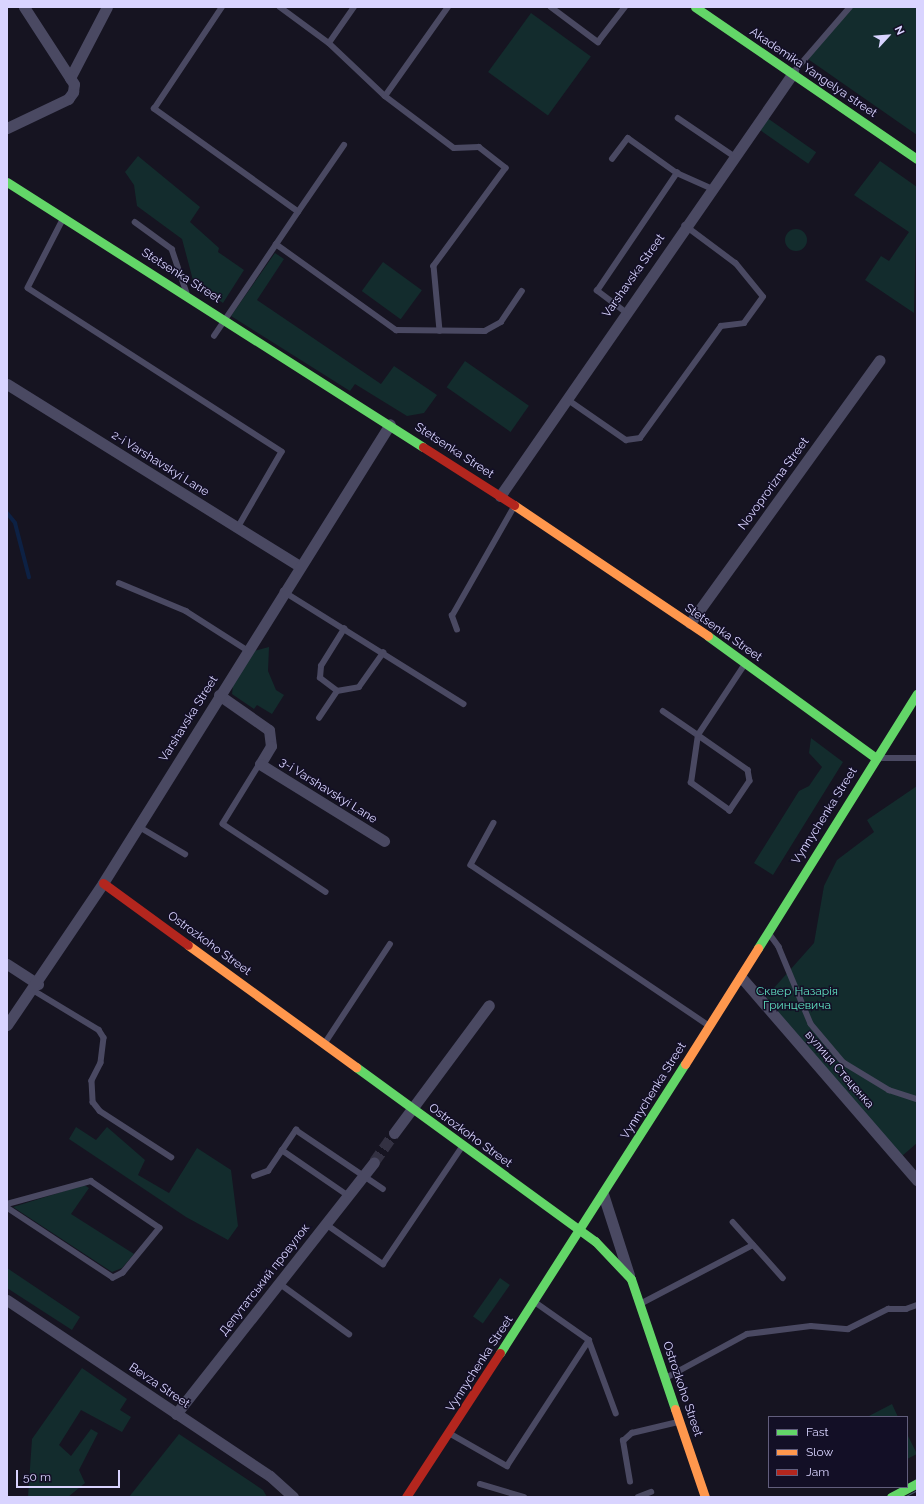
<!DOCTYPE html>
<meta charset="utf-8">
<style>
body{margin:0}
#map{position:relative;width:924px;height:1504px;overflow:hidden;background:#161421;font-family:Raleway,sans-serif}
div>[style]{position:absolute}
.green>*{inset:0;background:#132c2d;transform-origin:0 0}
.round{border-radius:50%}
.stream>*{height:4px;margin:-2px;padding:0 2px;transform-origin:2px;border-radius:2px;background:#0d2144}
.street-tunnel>*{height:11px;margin-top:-5.5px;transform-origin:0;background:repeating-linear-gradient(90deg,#333142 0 11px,transparent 0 16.5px)}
.lane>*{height:5.5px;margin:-2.75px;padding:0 2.75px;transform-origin:2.75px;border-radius:2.75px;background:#4a4962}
.street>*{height:11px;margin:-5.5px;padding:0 5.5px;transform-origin:5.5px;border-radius:5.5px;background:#4a4962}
.fast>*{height:9px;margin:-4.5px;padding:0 4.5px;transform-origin:4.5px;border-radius:4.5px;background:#63d668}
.slow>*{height:9px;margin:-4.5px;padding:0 4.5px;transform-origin:4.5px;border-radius:4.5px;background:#ff974d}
.jam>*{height:9px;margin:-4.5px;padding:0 4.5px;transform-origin:4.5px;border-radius:4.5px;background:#b3261e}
.tram>*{height:1px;margin:-0.5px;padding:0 0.5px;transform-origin:0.5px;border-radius:0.5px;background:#43596b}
span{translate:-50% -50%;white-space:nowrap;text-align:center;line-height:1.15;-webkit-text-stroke:3px #130f26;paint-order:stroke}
.street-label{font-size:12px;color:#d9d4ff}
.park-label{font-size:12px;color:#5fe0c0}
.frame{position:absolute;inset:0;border:8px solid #d9d4ff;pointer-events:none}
.legend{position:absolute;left:768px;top:1416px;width:140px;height:72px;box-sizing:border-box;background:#130f26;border:1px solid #625e7d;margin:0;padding:5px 7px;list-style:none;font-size:12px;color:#d9d4ff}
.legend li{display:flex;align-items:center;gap:8px;height:20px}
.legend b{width:20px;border:1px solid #625e7d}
.north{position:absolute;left:868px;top:16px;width:40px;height:40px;-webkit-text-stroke:3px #130f26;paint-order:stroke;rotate:64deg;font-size:11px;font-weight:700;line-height:16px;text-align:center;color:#d9d4ff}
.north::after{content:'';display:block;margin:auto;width:14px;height:18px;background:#d9d4ff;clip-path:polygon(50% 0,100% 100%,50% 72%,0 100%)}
.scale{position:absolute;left:16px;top:1470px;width:104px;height:18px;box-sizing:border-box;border:2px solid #d9d4ff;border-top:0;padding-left:5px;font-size:12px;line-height:14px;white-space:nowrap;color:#d9d4ff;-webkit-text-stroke:3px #130f26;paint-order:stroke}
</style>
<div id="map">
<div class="green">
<div style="clip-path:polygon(850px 7px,917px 7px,917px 135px,805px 57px)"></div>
<div style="left:531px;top:13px;width:74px;height:73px;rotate:36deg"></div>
<div style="left:763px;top:115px;width:65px;height:14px;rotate:35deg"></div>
<div style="clip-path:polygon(138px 156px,200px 207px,190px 222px,219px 248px,218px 252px,244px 270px,223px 303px,194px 284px,182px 239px,137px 206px,134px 185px,125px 172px)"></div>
<div style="clip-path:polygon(880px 161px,917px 187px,914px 313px,865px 280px,881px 256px,889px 261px,909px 232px,854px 195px)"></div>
<div class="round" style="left:785px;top:229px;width:22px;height:22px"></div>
<div style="clip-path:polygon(275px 253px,284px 259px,257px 300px,381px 384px,394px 366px,437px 395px,424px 413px,407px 416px,355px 384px,350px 391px,231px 316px)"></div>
<div style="left:383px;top:262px;width:48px;height:36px;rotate:36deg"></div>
<div style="left:465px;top:361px;width:78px;height:32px;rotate:35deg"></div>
<div style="clip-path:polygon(269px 647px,268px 671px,276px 690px,284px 695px,272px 714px,257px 705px,254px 709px,232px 694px,233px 685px,254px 651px)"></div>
<div style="clip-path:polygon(811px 738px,843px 762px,773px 875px,754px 863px,799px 791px,809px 786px,822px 767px,809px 753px)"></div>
<div style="clip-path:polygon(917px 786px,917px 1143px,902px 1156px,765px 998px,814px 943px,824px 886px,837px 860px,874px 832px,867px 820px)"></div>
<div style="clip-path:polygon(76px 1127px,96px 1140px,107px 1127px,145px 1160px,138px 1175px,169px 1193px,197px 1148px,231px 1170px,238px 1226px,228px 1240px,186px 1217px,69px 1139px)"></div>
<div style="clip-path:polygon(84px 1185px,89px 1188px,71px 1214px,134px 1254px,122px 1268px,112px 1272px,13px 1207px)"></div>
<div style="clip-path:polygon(7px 1268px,80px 1317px,72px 1330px,7px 1288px)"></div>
<div style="left:500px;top:1278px;width:12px;height:47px;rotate:35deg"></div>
<div style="clip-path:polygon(82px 1368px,127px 1399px,120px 1410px,131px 1417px,122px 1432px,81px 1410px,59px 1445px,71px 1456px,91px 1429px,98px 1433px,79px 1470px,85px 1483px,68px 1497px,28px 1497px,32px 1439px)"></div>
<div style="clip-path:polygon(892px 1404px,898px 1417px,867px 1417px)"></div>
<div style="clip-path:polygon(179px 1434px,263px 1490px,267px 1497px,129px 1497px)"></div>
<div style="clip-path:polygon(907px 1434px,917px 1454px,907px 1459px)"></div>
</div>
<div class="stream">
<div style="left:7px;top:513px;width:13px;rotate:51deg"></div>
<div style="left:15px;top:523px;width:56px;rotate:75.5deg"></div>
</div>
<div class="street-tunnel">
<div style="left:374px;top:1162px;width:35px;rotate:-55deg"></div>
</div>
<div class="lane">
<div style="left:280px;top:7px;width:61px;rotate:36.3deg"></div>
<div style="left:329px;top:43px;width:77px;rotate:43.4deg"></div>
<div style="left:385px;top:96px;width:86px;rotate:37deg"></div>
<div style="left:454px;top:148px;width:25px;rotate:-2deg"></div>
<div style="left:479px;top:147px;width:34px;rotate:38deg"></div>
<div style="left:506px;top:168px;width:122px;rotate:126.3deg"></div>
<div style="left:434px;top:266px;width:65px;rotate:84.7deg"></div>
<div style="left:551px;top:7px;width:59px;rotate:36.7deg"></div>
<div style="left:598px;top:42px;width:44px;rotate:-52.4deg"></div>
<div style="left:329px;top:43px;width:44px;rotate:-55.2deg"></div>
<div style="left:793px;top:73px;width:87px;rotate:-49.2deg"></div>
<div style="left:385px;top:96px;width:109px;rotate:-54.7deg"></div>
<div style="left:678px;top:118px;width:68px;rotate:34.2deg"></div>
<div style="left:612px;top:159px;width:26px;rotate:-53deg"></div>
<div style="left:628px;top:138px;width:60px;rotate:35.5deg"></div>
<div style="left:298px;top:212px;width:81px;rotate:-55.5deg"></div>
<div style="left:63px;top:220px;width:76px;rotate:117.2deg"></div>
<div style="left:28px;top:288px;width:302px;rotate:32.8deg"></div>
<div style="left:282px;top:452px;width:88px;rotate:120.1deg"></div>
<div style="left:135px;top:222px;width:46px;rotate:36.1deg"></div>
<div style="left:172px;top:249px;width:46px;rotate:71.2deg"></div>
<div style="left:276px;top:244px;width:148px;rotate:35.6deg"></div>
<div style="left:396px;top:330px;width:89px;rotate:0.6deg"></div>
<div style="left:485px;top:331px;width:18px;rotate:-29deg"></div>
<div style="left:501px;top:322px;width:37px;rotate:-56deg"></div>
<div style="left:625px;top:312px;width:35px;rotate:-143deg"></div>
<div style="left:597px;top:291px;width:143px;rotate:-55.9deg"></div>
<div style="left:677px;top:173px;width:37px;rotate:24deg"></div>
<div style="left:214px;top:336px;width:150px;rotate:-55.9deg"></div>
<div style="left:298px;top:212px;width:177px;rotate:-144.4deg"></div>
<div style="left:154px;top:109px;width:123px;rotate:-56.3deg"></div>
<div style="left:567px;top:399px;width:72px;rotate:34.8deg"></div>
<div style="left:626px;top:440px;width:14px;rotate:-8deg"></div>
<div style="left:640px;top:438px;width:138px;rotate:-54.1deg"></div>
<div style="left:721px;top:326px;width:23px;rotate:-7deg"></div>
<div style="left:744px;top:323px;width:32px;rotate:-54deg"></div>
<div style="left:763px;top:297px;width:43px;rotate:-129.3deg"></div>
<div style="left:736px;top:264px;width:64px;rotate:-143.3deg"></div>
<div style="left:119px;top:583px;width:73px;rotate:22.7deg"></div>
<div style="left:186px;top:611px;width:72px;rotate:32.6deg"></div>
<div style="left:283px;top:591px;width:213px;rotate:32deg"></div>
<div style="left:457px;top:630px;width:15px;rotate:-110deg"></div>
<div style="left:452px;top:616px;width:125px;rotate:-60.4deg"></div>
<div style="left:337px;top:691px;width:22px;rotate:-10deg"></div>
<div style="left:359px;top:687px;width:42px;rotate:-54.8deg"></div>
<div style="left:663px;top:711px;width:42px;rotate:34.4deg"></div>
<div style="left:698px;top:735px;width:61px;rotate:35deg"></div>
<div style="left:748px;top:770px;width:11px;rotate:80deg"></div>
<div style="left:750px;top:781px;width:36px;rotate:124deg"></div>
<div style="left:730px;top:811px;width:48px;rotate:-144.3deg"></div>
<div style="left:691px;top:783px;width:49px;rotate:-81.7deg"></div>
<div style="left:698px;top:735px;width:85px;rotate:-56.5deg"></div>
<div style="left:319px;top:718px;width:32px;rotate:-56deg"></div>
<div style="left:337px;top:691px;width:21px;rotate:-143deg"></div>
<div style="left:320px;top:678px;width:12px;rotate:-85deg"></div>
<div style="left:321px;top:666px;width:44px;rotate:-58.1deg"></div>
<div style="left:879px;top:758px;width:38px"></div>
<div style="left:260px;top:764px;width:70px;rotate:121.7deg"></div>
<div style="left:223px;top:824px;width:123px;rotate:33.4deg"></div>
<div style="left:494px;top:823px;width:48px;rotate:118.7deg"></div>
<div style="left:471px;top:865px;width:286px;rotate:34deg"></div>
<div style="left:138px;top:826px;width:55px;rotate:30.8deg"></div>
<div style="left:769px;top:933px;width:17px;rotate:54deg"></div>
<div style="left:779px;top:947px;width:83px;rotate:67.4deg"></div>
<div style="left:811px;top:1024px;width:50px;rotate:49.9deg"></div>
<div style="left:843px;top:1062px;width:54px;rotate:31.3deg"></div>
<div style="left:889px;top:1090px;width:29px;rotate:18deg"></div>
<div style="left:33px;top:990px;width:77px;rotate:31.2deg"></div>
<div style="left:99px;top:1030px;width:9px;rotate:58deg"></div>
<div style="left:104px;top:1038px;width:25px;rotate:97deg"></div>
<div style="left:101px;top:1063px;width:20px;rotate:117deg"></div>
<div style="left:92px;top:1081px;width:21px;rotate:87deg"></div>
<div style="left:93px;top:1102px;width:11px;rotate:52deg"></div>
<div style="left:100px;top:1111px;width:85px;rotate:32.9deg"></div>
<div style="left:325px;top:1043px;width:118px;rotate:-56.7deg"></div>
<div style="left:282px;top:1150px;width:81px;rotate:34.5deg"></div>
<div style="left:254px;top:1176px;width:15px;rotate:-20deg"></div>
<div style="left:268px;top:1171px;width:50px;rotate:-55.7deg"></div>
<div style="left:296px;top:1130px;width:105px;rotate:34.1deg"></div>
<div style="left:7px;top:1204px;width:87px;rotate:-15.3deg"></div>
<div style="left:91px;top:1181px;width:83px;rotate:34.3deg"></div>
<div style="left:160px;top:1228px;width:58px;rotate:129.4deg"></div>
<div style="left:123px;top:1273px;width:11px;rotate:153deg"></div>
<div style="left:113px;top:1278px;width:127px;rotate:-146.6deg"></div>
<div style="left:733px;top:1222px;width:75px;rotate:48.2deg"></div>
<div style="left:326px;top:1224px;width:70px;rotate:35.1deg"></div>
<div style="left:383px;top:1264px;width:141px;rotate:-56deg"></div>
<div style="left:279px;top:1283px;width:87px;rotate:36.1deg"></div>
<div style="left:535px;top:1302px;width:66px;rotate:35.1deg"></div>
<div style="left:589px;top:1340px;width:78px;rotate:69.7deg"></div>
<div style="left:642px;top:1303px;width:125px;rotate:-27.6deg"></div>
<div style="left:666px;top:1378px;width:92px;rotate:-28.5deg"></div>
<div style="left:747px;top:1334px;width:64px;rotate:-7.1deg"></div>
<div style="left:811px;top:1326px;width:37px;rotate:5deg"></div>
<div style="left:848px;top:1329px;width:45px;rotate:-26.6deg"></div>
<div style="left:888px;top:1309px;width:18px"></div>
<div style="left:906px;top:1309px;width:12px;rotate:-20deg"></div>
<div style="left:449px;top:1433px;width:67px;rotate:29.6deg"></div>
<div style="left:507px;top:1466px;width:150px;rotate:-56.9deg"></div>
<div style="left:630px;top:1482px;width:42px;rotate:-99.7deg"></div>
<div style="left:623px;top:1441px;width:12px;rotate:-42deg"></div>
<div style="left:632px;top:1433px;width:47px;rotate:-13.4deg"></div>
<div style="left:480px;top:1484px;width:46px;rotate:16.5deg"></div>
<div style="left:638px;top:1497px;width:14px;rotate:-21deg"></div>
</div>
<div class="street">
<div style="left:70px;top:78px;width:80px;rotate:-62.5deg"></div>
<div style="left:7px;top:128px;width:68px;rotate:-25.4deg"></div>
<div style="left:68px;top:99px;width:9px;rotate:-54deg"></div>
<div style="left:73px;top:92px;width:8px;rotate:-83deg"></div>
<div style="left:74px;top:84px;width:92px;rotate:-123deg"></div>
<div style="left:7px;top:384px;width:344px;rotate:31.9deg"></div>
<div style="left:500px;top:496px;width:515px;rotate:-55.29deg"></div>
<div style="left:690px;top:623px;width:324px;rotate:-54.2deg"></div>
<div style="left:219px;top:695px;width:61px;rotate:35deg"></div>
<div style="left:269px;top:730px;width:16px;rotate:83deg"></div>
<div style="left:271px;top:746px;width:21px;rotate:121deg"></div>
<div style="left:260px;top:764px;width:146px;rotate:31.8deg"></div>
<div style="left:7px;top:964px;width:37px;rotate:33deg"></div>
<div style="left:741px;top:977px;width:269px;rotate:49.1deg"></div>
<div style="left:7px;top:1025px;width:171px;rotate:-55.9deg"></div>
<div style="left:103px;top:883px;width:541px;rotate:-57.98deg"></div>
<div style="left:394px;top:1133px;width:159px;rotate:-53.4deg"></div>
<div style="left:603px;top:1194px;width:85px;rotate:72.2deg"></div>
<div style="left:7px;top:1300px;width:316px;rotate:33.8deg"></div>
<div style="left:270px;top:1476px;width:31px;rotate:42deg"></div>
<div style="left:176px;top:1414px;width:320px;rotate:-51.8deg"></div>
</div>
<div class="fast">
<div style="left:695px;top:7px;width:269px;rotate:34.4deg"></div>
<div style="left:7px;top:182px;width:493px;rotate:32.5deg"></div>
<div style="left:708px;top:636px;width:208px;rotate:36deg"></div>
<div style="left:758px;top:948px;width:300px;rotate:-58deg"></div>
<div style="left:356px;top:1067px;width:296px;rotate:36.1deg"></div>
<div style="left:595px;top:1241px;width:52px;rotate:46.5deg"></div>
<div style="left:631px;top:1279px;width:137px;rotate:71.3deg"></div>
<div style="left:500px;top:1353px;width:343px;rotate:-57.4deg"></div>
<div style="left:891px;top:1497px;width:30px;rotate:-28deg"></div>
</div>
<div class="slow">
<div style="left:514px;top:505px;width:234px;rotate:34deg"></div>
<div style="left:188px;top:945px;width:208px;rotate:36deg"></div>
<div style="left:685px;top:1064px;width:137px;rotate:-57.8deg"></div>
<div style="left:675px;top:1409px;width:93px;rotate:71.2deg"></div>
</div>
<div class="jam">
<div style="left:423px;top:447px;width:108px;rotate:32.5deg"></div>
<div style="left:103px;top:883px;width:105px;rotate:36.1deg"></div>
<div style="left:406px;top:1497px;width:172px;rotate:-56.9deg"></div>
</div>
<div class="tram">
<div style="left:904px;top:1497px;width:15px;rotate:-28deg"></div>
</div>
<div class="street-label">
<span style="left:813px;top:73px;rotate:34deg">Akademika Yangelya street</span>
<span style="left:181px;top:276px;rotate:32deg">Stetsenka Street</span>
<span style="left:634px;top:276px;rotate:-55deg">Varshavska Street</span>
<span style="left:454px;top:451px;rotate:33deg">Stetsenka Street</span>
<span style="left:160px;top:464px;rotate:32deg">2-i Varshavskyi Lane</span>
<span style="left:774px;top:484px;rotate:-54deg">Novoprorizna Street</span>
<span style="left:723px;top:633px;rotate:35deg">Stetsenka Street</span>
<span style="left:189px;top:719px;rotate:-58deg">Varshavska Street</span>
<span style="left:328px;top:791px;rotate:32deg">3-i Varshavskyi Lane</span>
<span style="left:825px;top:816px;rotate:-58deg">Vynnychenka Street</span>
<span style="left:209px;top:944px;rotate:36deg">Ostrozkoho Street</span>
<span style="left:839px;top:1070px;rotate:49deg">вулиця Стеценка</span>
<span style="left:654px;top:1091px;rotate:-58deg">Vynnychenka Street</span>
<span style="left:470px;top:1136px;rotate:36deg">Ostrozkoho Street</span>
<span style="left:265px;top:1280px;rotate:-52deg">Депутатський провулок</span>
<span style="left:480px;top:1364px;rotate:-57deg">Vynnychenka Street</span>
<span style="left:159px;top:1386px;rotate:34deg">Bevza Street</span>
<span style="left:682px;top:1389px;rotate:71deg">Ostrozkoho Street</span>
</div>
<div class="park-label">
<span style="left:797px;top:999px">Сквер Назарія<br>Гринцевича</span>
</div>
<div class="frame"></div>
<ul class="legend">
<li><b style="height:5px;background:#63d668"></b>Fast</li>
<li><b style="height:5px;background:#ff974d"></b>Slow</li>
<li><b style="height:5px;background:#b3261e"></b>Jam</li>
</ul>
<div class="north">N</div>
<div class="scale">50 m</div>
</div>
